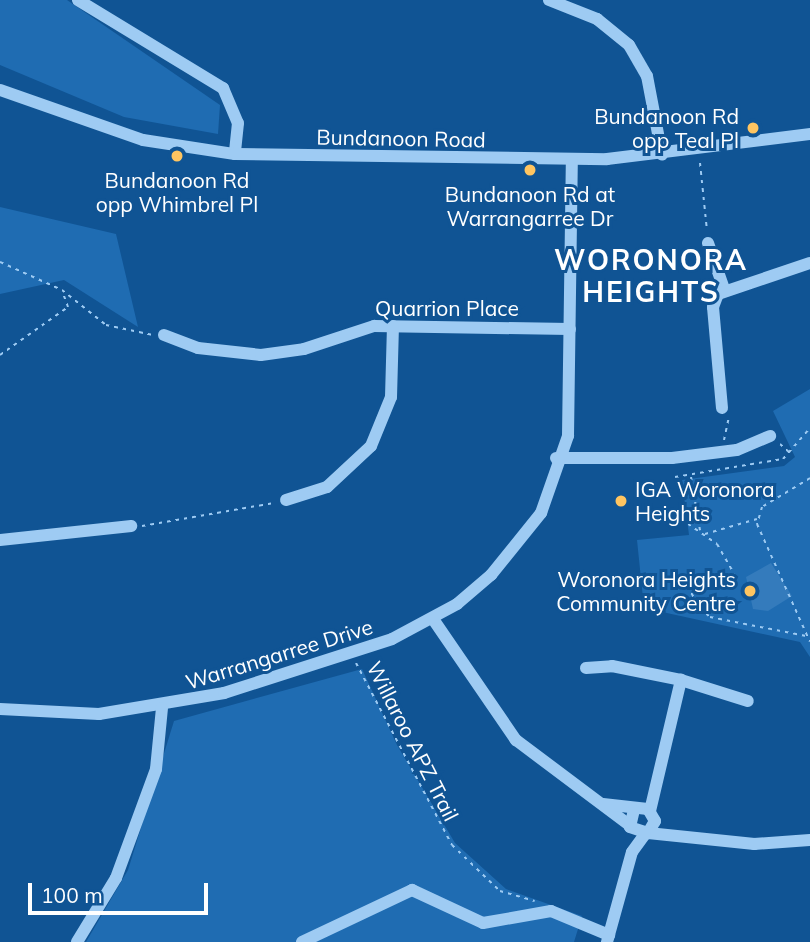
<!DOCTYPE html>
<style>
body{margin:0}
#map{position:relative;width:810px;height:942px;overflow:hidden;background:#105494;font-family:Mulish,sans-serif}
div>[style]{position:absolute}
.green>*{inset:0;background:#1f6cb2}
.building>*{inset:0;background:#347bbc}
.path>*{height:2px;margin-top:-1px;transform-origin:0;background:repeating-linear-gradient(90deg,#9ecbf3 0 3.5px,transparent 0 8.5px)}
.minor>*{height:12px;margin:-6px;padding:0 6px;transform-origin:6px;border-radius:6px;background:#9ecbf3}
.dots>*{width:19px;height:19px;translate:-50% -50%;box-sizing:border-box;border:4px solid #105494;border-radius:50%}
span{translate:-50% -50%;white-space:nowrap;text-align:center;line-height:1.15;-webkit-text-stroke:6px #105494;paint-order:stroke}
.poi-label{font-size:21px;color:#fff}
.right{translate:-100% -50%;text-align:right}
.left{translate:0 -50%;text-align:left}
.street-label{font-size:21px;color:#fff}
.district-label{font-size:28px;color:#fff;font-weight:700;letter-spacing:2px}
.scale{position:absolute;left:28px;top:883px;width:180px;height:32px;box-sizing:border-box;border:4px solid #fff;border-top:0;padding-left:9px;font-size:21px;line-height:24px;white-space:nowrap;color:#fff;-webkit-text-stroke:5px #105494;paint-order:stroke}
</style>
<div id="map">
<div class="green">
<div style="clip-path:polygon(0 0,67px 0,220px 105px,218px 134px,124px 117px,0 65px)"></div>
<div style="clip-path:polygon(0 207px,116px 234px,138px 327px,64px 280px,0 294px)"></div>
<div style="clip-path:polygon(810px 389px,810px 657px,800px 642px,644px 608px,637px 540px,689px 535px,682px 480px,784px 466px,795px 457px,773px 411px)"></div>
<div style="clip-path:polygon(362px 669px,397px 745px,455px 843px,506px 889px,582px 916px,574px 942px,86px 942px,128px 870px,174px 721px)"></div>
</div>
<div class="building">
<div style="clip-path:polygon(771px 563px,792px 596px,768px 611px,753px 609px,746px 577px)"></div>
</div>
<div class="path">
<div style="left:700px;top:163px;width:68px;rotate:84.1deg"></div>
<div style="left:0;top:262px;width:68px;rotate:24.3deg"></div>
<div style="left:62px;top:290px;width:56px;rotate:38.5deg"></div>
<div style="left:106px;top:325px;width:48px;rotate:12deg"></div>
<div style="left:0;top:355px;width:83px;rotate:-35.2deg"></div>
<div style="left:68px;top:307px;width:15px;rotate:-110deg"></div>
<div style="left:724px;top:440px;width:24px;rotate:-78deg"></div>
<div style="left:780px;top:444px;width:12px;rotate:42deg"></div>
<div style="left:675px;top:477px;width:109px;rotate:-9.5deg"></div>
<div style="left:783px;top:459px;width:41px;rotate:-48.9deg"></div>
<div style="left:691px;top:477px;width:54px;rotate:80.4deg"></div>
<div style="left:810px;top:478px;width:56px;rotate:148.9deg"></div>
<div style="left:762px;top:507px;width:18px;rotate:106deg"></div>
<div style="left:757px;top:524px;width:129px;rotate:65.8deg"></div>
<div style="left:681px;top:519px;width:44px;rotate:34.8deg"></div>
<div style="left:717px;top:544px;width:34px;rotate:60deg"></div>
<div style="left:734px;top:574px;width:10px;rotate:127deg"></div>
<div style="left:728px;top:582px;width:41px;rotate:174.4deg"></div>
<div style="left:687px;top:586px;width:26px;rotate:59deg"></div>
<div style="left:700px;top:608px;width:13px;rotate:42deg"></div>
<div style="left:710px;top:617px;width:98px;rotate:11.2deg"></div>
<div style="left:142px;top:526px;width:134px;rotate:-9.9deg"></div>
<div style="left:705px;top:534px;width:54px;rotate:-16.1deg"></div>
<div style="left:356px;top:663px;width:206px;rotate:62.2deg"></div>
<div style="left:452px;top:845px;width:66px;rotate:43.8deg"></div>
<div style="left:500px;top:891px;width:36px;rotate:16deg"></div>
</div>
<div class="minor">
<div style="left:78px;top:0;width:170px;rotate:31.3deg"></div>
<div style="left:223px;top:88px;width:38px;rotate:67deg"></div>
<div style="left:238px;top:123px;width:31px;rotate:96deg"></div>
<div style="left:549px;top:0;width:52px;rotate:21.6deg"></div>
<div style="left:597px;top:19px;width:41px;rotate:39.1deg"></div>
<div style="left:629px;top:45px;width:36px;rotate:60deg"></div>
<div style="left:647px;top:76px;width:80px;rotate:79.2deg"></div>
<div style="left:0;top:90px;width:151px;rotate:19.3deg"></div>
<div style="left:143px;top:140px;width:93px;rotate:8.7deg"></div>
<div style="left:235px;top:154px;width:372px;rotate:0.8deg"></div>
<div style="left:607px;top:159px;width:205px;rotate:-7deg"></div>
<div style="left:708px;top:243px;width:49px;rotate:70.8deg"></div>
<div style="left:164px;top:335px;width:36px;rotate:21deg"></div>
<div style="left:198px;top:348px;width:63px;rotate:6.3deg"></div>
<div style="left:261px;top:355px;width:43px;rotate:-7.9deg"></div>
<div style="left:304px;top:349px;width:74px;rotate:-18.2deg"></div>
<div style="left:374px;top:326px;width:196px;rotate:0.9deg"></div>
<div style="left:722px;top:408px;width:101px;rotate:-95.1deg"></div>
<div style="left:713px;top:307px;width:14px;rotate:-69deg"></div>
<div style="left:718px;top:294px;width:97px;rotate:-18.6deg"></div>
<div style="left:556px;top:458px;width:116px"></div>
<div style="left:672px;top:458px;width:65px;rotate:-7deg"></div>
<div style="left:737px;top:450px;width:36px;rotate:-23deg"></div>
<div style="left:286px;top:500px;width:43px;rotate:-17.6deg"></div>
<div style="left:327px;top:487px;width:60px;rotate:-43deg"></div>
<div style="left:371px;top:446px;width:53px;rotate:-67.8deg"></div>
<div style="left:391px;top:397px;width:71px;rotate:-88.4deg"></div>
<div style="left:0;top:540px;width:132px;rotate:-6.1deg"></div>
<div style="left:433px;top:619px;width:147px;rotate:55.6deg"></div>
<div style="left:516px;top:740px;width:140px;rotate:36.9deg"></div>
<div style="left:586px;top:668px;width:26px;rotate:-4deg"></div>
<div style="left:612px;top:666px;width:70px;rotate:11.5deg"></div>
<div style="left:681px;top:680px;width:70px;rotate:17.4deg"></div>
<div style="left:0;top:709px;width:99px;rotate:2.9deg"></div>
<div style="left:99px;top:714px;width:127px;rotate:-9.5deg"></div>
<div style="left:224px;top:693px;width:176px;rotate:-17.8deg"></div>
<div style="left:392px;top:639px;width:74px;rotate:-28.3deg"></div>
<div style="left:457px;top:604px;width:45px;rotate:-40.5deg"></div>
<div style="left:491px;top:575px;width:80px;rotate:-51.1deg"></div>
<div style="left:541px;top:513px;width:82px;rotate:-70.7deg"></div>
<div style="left:568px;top:436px;width:276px;rotate:-89.2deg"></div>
<div style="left:603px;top:804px;width:45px;rotate:6.3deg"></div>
<div style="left:648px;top:809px;width:14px;rotate:60deg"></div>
<div style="left:655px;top:821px;width:14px;rotate:120deg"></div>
<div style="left:648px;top:833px;width:19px;rotate:-162deg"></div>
<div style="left:630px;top:827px;width:17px;rotate:-77deg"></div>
<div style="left:650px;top:811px;width:135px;rotate:-76.7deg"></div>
<div style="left:648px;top:833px;width:107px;rotate:5.9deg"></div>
<div style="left:754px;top:844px;width:56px;rotate:-4.1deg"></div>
<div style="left:77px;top:942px;width:75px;rotate:-58.6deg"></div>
<div style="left:116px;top:878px;width:116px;rotate:-69.8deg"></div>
<div style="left:156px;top:769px;width:61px;rotate:-84.4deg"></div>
<div style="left:302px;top:942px;width:122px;rotate:-25.3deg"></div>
<div style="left:412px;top:890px;width:78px;rotate:24.9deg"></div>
<div style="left:483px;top:923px;width:69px;rotate:-10deg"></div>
<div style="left:551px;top:911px;width:63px;rotate:22.5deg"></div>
<div style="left:607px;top:942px;width:93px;rotate:-74.5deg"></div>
<div style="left:632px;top:852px;width:22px;rotate:-54deg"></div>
</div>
<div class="dots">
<div style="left:753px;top:128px;background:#ffc561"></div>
<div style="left:177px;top:156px;background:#ffc561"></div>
<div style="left:530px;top:170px;background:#ffc561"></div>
<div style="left:621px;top:501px;background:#ffc561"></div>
<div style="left:750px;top:591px;background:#ffc561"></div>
</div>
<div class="poi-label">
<span class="right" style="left:739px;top:128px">Bundanoon Rd<br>opp Teal Pl</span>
<span style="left:177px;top:192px">Bundanoon Rd<br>opp Whimbrel Pl</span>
<span style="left:530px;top:206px">Bundanoon Rd at<br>Warrangarree Dr</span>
<span class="left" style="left:635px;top:501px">IGA Woronora<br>Heights</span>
<span class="right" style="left:736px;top:591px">Woronora Heights<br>Community Centre</span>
</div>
<div class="street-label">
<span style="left:401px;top:138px;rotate:1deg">Bundanoon Road</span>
<span style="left:447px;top:308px">Quarrion Place</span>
<span style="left:279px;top:654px;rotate:-17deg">Warrangarree Drive</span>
<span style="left:413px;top:741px;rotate:63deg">Willaroo APZ Trail</span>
</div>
<div class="district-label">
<span style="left:651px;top:276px">WORONORA<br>HEIGHTS</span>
</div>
<div class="scale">100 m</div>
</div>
